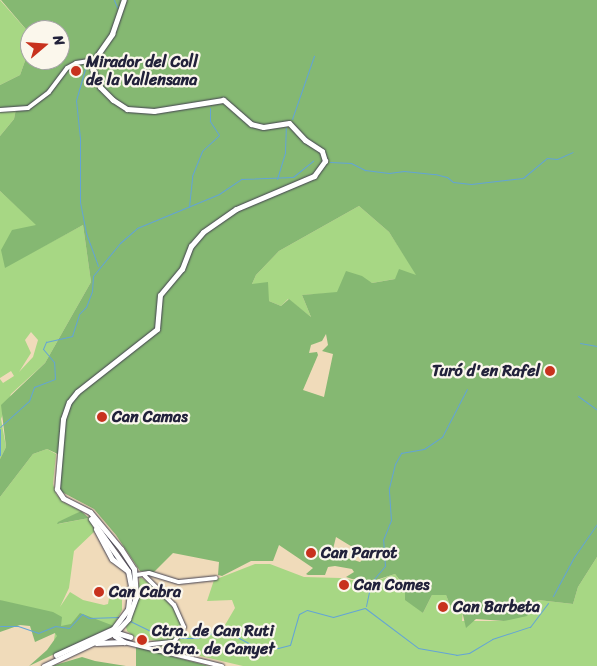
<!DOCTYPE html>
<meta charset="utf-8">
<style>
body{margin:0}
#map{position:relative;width:597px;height:666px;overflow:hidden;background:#f0dbba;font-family:Sriracha,sans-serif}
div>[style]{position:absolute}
.green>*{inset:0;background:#a7d784}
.forest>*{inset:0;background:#85b872}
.stream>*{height:1px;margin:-0.5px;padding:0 0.5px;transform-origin:0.5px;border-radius:0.5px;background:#63a4d6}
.roads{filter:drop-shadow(0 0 1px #413e4e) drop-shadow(0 0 1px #413e4e)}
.minor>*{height:4px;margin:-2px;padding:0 2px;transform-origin:2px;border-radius:2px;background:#fff}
.tertiary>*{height:5px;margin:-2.5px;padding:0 2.5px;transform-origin:2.5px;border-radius:2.5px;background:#fff}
.dots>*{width:14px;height:14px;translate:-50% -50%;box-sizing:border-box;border:2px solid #fbf7ec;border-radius:50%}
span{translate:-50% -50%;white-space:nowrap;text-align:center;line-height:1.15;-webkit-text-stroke:4.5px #fbf7ec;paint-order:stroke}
.poi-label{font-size:16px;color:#22223b;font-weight:700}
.left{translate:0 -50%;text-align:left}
.right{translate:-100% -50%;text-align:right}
.north{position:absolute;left:20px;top:20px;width:50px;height:50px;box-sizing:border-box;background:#fbf7ec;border:1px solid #a4a2a5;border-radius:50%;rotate:72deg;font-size:14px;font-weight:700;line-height:20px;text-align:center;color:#22223b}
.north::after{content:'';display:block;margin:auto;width:18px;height:22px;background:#c8321e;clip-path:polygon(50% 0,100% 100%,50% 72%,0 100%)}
</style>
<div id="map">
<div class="green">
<div style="clip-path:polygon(0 0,30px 34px,30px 47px,20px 75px,0 85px)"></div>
<div style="clip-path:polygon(0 109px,16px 109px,14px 119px,0 136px)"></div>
<div style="clip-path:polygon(evenodd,0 191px,37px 225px,5px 267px,83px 225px,91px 282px,45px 363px,11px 394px,1px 419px,6px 447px,0 459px,0 379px,3px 383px,14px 376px,11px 371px,0 378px,0 191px,31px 332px,38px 340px,33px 357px,19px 372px,31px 353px,25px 340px,31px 332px)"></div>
<div style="clip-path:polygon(359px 206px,389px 232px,417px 275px,372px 283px,366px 281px,337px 293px,302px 295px,311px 317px,288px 299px,281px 306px,269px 301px,252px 284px,256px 275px,279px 251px)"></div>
<div style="clip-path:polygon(47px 449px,56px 454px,53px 484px,56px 494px,63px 502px,81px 511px,58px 524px,89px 518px,95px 531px,74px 551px,69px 588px,60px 607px,70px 592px,83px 600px,104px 605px,108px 604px,110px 593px,122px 593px,122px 610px,113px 627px,54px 640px,55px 633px,0 600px,0 497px,33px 454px)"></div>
<div style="clip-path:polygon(597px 557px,597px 666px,243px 666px,153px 645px,172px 647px,185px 633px,197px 635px,225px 625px,235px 608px,232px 600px,207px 601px,214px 580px,255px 564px,270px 564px,304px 577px,340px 578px,370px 583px,395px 574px,423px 613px,432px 595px,446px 595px,450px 605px,463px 611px,462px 621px,504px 621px,538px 600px,573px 604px,578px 587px)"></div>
<div style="clip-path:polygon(140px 577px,155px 587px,175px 610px,182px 623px,177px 640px,170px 643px,136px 638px,127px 631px,126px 627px,136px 605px)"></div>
</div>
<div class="forest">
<div style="clip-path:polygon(evenodd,1px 0,597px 0,597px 557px,578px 587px,573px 604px,538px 600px,527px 616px,504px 621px,476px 619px,466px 628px,462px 611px,450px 605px,446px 595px,432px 595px,423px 613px,405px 600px,405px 587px,395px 574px,373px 581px,352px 579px,346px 577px,354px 572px,352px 569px,335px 566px,328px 567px,325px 575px,308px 575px,306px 574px,313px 568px,279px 545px,273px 561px,251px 561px,222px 576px,218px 575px,219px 562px,173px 553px,154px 572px,140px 571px,116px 535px,94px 509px,60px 491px,62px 456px,47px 449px,33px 454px,0 497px,0 459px,6px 447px,1px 405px,45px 363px,91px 282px,83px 225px,5px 268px,1px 250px,12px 230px,36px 225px,0 191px,0 136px,14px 119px,16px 109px,0 109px,0 85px,20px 75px,30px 47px,30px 60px,60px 60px,60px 30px,30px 30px,30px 34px,1px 0,359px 206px,389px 232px,416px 275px,399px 269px,395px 279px,372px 283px,362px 276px,346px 271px,337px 292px,302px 295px,311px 317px,289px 299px,281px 306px,269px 301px,268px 282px,252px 284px,256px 275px,279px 251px,359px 206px,1px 0,326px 334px,328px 345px,322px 351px,333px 354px,324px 397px,303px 390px,318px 355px,317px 352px,309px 353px,311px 345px,322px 341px,326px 334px,1px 0,336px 537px,354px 548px,371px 552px,360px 562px,332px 553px,336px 537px)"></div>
<div style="clip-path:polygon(81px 511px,89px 518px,57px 524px,58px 522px)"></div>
<div style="clip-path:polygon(0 600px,53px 612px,62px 617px,61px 626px,71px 624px,80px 613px,114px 626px,29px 666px,47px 650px,57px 636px,55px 633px,35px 642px,30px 626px,20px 625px,0 632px)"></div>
<div style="clip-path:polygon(136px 647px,155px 652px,209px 666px,136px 666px)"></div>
<div style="clip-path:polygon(82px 657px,95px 661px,126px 666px,52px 666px)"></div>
</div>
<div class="stream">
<div style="left:114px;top:0;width:8px;rotate:67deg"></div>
<div style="left:85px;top:69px;width:32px;rotate:106deg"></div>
<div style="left:76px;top:100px;width:37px;rotate:84deg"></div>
<div style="left:80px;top:137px;width:65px;rotate:90deg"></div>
<div style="left:80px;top:202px;width:32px;rotate:79deg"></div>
<div style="left:86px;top:233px;width:35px;rotate:70deg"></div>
<div style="left:292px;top:119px;width:67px;rotate:-70.8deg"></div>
<div style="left:330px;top:162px;width:21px;rotate:3deg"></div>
<div style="left:351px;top:163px;width:16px;rotate:27deg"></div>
<div style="left:365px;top:170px;width:24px;rotate:7deg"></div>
<div style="left:389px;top:173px;width:15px;rotate:-8deg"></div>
<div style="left:404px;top:171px;width:31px;rotate:6deg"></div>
<div style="left:435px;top:174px;width:12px;rotate:14deg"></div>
<div style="left:447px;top:177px;width:8px;rotate:40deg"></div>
<div style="left:453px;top:182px;width:18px;rotate:6deg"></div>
<div style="left:471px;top:184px;width:52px;rotate:-6.6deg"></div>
<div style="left:523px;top:178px;width:31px;rotate:-40deg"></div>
<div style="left:547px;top:158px;width:10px;rotate:6deg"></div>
<div style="left:557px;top:159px;width:17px;rotate:-24deg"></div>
<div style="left:277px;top:179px;width:28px;rotate:-73deg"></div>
<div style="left:285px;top:152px;width:24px;rotate:-88deg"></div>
<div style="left:189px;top:207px;width:31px;rotate:-84deg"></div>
<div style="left:192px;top:176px;width:27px;rotate:-68deg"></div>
<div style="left:202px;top:151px;width:23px;rotate:-43deg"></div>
<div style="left:219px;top:135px;width:17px;rotate:-123deg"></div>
<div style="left:210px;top:121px;width:13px;rotate:-90deg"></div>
<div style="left:580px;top:343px;width:17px;rotate:10deg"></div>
<div style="left:578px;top:396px;width:24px;rotate:36deg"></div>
<div style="left:0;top:427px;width:39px;rotate:-42deg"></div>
<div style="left:29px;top:401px;width:15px;rotate:-70deg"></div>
<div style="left:34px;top:387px;width:22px;rotate:-21deg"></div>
<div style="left:55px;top:379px;width:17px;rotate:-93deg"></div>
<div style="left:54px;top:362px;width:17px;rotate:-130deg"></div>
<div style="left:43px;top:349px;width:8px;rotate:-67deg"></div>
<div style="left:46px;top:342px;width:27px;rotate:-13deg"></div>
<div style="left:72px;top:336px;width:23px;rotate:-72deg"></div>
<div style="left:79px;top:314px;width:10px;rotate:-45deg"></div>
<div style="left:86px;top:307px;width:17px;rotate:-69deg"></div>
<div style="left:92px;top:291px;width:15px;rotate:-86deg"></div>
<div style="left:93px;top:276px;width:43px;rotate:-50.7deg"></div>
<div style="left:120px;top:243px;width:23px;rotate:-41deg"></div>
<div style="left:137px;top:228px;width:89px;rotate:-22.5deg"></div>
<div style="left:219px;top:194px;width:27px;rotate:-34deg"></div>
<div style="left:241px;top:179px;width:52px;rotate:-2.2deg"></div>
<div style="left:293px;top:177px;width:26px;rotate:-39deg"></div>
<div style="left:0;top:429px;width:26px;rotate:90deg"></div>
<div style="left:374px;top:579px;width:17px;rotate:-50deg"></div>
<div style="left:385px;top:566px;width:26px;rotate:-94deg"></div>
<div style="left:383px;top:540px;width:22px;rotate:-68deg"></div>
<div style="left:391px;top:520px;width:32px;rotate:-94deg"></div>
<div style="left:389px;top:488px;width:25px;rotate:-76deg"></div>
<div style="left:395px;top:464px;width:13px;rotate:-61deg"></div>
<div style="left:401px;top:453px;width:23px;rotate:-10deg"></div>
<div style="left:424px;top:449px;width:22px;rotate:-34deg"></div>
<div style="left:442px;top:437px;width:54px;rotate:-62.5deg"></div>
<div style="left:553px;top:596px;width:44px;rotate:-61.7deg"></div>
<div style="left:574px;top:557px;width:40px;rotate:-55.1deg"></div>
<div style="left:366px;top:606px;width:19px;rotate:-78deg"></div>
<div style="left:130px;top:621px;width:28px;rotate:26deg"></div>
<div style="left:155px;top:633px;width:20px;rotate:9deg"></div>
<div style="left:0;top:626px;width:18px"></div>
<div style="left:18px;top:626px;width:21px;rotate:19deg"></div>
<div style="left:38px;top:633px;width:18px;rotate:-22deg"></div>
<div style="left:55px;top:626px;width:14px;rotate:8deg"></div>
<div style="left:69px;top:628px;width:19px;rotate:-47deg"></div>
<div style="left:82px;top:614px;width:8px;rotate:30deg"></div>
<div style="left:89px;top:618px;width:30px;rotate:-2deg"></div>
<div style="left:179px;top:638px;width:18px"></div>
<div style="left:197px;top:638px;width:28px;rotate:-17deg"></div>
<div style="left:224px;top:630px;width:34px;rotate:28deg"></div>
<div style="left:254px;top:646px;width:24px;rotate:5deg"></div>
<div style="left:278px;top:648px;width:12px;rotate:-14deg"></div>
<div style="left:290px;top:645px;width:32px;rotate:-74deg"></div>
<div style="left:299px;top:614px;width:9px;rotate:-27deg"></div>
<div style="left:307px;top:610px;width:27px;rotate:15deg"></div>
<div style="left:333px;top:617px;width:33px;rotate:-16deg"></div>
<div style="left:365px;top:608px;width:66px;rotate:37deg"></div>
<div style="left:418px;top:648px;width:39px;rotate:10deg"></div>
<div style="left:456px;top:655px;width:13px;rotate:-9deg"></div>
<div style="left:469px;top:653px;width:27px;rotate:-31deg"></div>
<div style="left:492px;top:639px;width:40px;rotate:-18deg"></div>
<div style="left:530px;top:627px;width:30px;rotate:-53deg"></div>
</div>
<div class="roads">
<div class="minor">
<div style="left:0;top:110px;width:28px;rotate:-4deg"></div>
<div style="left:28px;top:108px;width:26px;rotate:-37deg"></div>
<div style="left:49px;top:92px;width:30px;rotate:-53deg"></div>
<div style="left:67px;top:68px;width:10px;rotate:-29deg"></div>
<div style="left:76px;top:63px;width:18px;rotate:-9deg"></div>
<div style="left:136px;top:575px;width:13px;rotate:-9deg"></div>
<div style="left:149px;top:573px;width:31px;rotate:17deg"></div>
<div style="left:179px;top:582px;width:37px;rotate:-6deg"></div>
<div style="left:124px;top:642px;width:101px;rotate:13.8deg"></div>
<div style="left:143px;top:645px;width:31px;rotate:-6deg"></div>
<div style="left:174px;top:642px;width:18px;rotate:-56deg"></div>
<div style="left:184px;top:627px;width:24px;rotate:-114deg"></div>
<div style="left:174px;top:605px;width:42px;rotate:-135deg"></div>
</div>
<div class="tertiary">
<div style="left:96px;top:529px;width:34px;rotate:62deg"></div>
<div style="left:112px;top:559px;width:20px;rotate:37deg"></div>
<div style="left:117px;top:630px;width:6px;rotate:108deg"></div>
<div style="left:115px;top:636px;width:11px;rotate:34deg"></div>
<div style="left:114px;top:632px;width:17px;rotate:17deg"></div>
<div style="left:96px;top:643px;width:27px;rotate:-2deg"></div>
<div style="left:56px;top:655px;width:63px;rotate:-24.5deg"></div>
<div style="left:113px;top:629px;width:25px;rotate:-53deg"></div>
<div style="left:128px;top:609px;width:23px;rotate:-83deg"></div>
<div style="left:131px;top:586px;width:15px;rotate:-101deg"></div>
<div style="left:128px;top:571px;width:64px;rotate:-125.4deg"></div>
<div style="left:44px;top:666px;width:80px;rotate:-25.3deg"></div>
<div style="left:116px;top:632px;width:18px;rotate:-47deg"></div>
<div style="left:128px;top:619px;width:23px;rotate:-70deg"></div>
<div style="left:136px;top:597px;width:28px;rotate:-94deg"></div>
<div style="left:134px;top:569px;width:24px;rotate:-123deg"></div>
<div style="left:121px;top:549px;width:48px;rotate:-130deg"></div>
<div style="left:90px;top:512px;width:30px;rotate:-153deg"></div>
<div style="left:63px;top:498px;width:11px;rotate:-124deg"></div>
<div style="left:57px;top:489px;width:70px;rotate:-85.1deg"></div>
<div style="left:63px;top:419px;width:18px;rotate:-71deg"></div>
<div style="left:69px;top:402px;width:13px;rotate:-51deg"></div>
<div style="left:77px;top:392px;width:102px;rotate:-38.2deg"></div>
<div style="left:157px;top:329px;width:34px;rotate:-85deg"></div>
<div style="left:160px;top:295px;width:34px;rotate:-50deg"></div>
<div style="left:182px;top:269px;width:25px;rotate:-69deg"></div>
<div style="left:191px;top:246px;width:18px;rotate:-49deg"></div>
<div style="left:203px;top:232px;width:40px;rotate:-34.9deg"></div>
<div style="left:236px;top:209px;width:85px;rotate:-22.9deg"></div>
<div style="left:314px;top:176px;width:19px;rotate:-54deg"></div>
<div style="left:325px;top:161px;width:10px;rotate:-107deg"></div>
<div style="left:322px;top:151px;width:20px;rotate:-147deg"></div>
<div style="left:305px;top:140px;width:23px;rotate:-133deg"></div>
<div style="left:289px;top:123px;width:26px;rotate:171deg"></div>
<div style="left:263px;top:127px;width:12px;rotate:-166deg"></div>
<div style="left:251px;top:124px;width:37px;rotate:-139deg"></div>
<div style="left:223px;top:100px;width:70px;rotate:170.9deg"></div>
<div style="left:154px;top:111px;width:27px;rotate:-176deg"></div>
<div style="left:127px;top:109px;width:17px;rotate:-147deg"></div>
<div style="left:113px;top:100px;width:18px;rotate:-135deg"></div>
<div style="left:100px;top:87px;width:18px;rotate:-112deg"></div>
<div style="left:93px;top:70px;width:10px;rotate:-84deg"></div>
<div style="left:94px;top:60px;width:32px;rotate:-55deg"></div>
<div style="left:112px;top:34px;width:36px;rotate:-71deg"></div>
</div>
</div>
<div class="dots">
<div style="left:76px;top:71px;background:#c8321e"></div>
<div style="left:550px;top:371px;background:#c8321e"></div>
<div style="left:102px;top:417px;background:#c8321e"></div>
<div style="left:311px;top:553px;background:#c8321e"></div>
<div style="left:344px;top:585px;background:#c8321e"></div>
<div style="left:99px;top:592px;background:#c8321e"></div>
<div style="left:443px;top:607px;background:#c8321e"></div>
<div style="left:142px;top:640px;background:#c8321e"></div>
</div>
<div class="poi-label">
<span class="left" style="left:86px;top:71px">Mirador del Coll<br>de la Vallensana</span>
<span class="right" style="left:540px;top:371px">Turó d'en Rafel</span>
<span class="left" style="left:112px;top:417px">Can Camas</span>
<span class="left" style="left:321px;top:553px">Can Parrot</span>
<span class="left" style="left:354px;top:585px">Can Comes</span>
<span class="left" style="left:109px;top:592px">Can Cabra</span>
<span class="left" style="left:453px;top:607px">Can Barbeta</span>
<span class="left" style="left:152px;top:640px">Ctra. de Can Ruti<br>- Ctra. de Canyet</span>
</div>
<div class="north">N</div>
</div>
